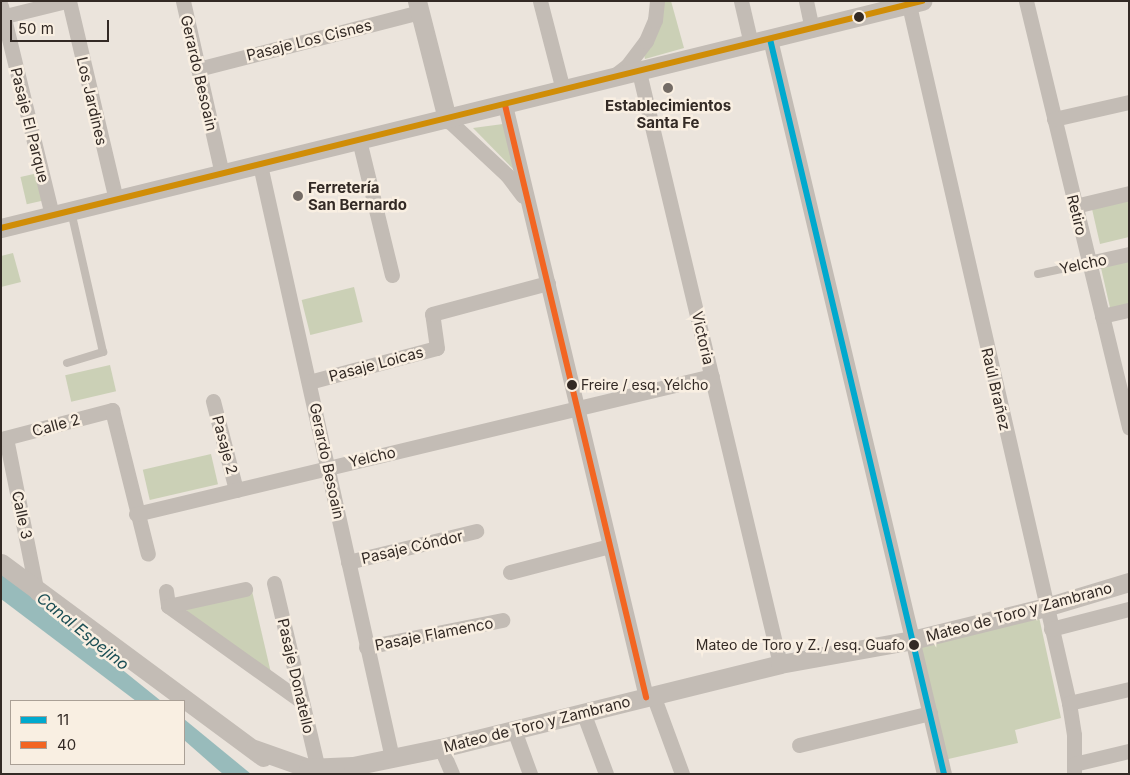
<!DOCTYPE html>
<meta charset="utf-8">
<style>
body{margin:0}
#map{position:relative;width:1130px;height:775px;overflow:hidden;background:#ebe4dc;font-family:Inter,sans-serif}
div>[style]{position:absolute}
.green>*{inset:0;background:#cbd0b6;transform-origin:0 0}
.water>*{inset:0;background:#98bbbb}
.service>*{height:8px;margin:-4px;padding:0 4px;transform-origin:4px;border-radius:4px;background:#c3bcb5}
.minor>*{height:15px;margin:-7.5px;padding:0 7.5px;transform-origin:7.5px;border-radius:7.5px;background:#c3bcb5}
.tertiary>*{height:19px;margin:-9.5px;padding:0 9.5px;transform-origin:9.5px;border-radius:9.5px;background:#c3bcb5}
.bus-1>*{height:6px;margin:-3px;padding:0 3px;transform-origin:3px;border-radius:3px;background:#00a9ce}
.bus-2>*{height:6px;margin:-3px;padding:0 3px;transform-origin:3px;border-radius:3px;background:#f26522}
.bus-3>*{height:6px;margin:-3px;padding:0 3px;transform-origin:3px;border-radius:3px;background:#d08d07}
.dots>*{width:14px;height:14px;translate:-50% -50%;box-sizing:border-box;border:2px solid #f9efe2;border-radius:50%}
span{translate:-50% -50%;white-space:nowrap;text-align:center;line-height:1.15;-webkit-text-stroke:5px #f9efe2;paint-order:stroke}
.bus-label{font-size:14px;color:#332a25}
.left{translate:0 -50%;text-align:left}
.right{translate:-100% -50%;text-align:right}
.street-label{font-size:15px;color:#332a25}
.poi-label{font-size:15px;color:#332a25;font-weight:700}
.water-label{font-size:16px;color:#1a4e54;font-style:italic}
.frame{position:absolute;inset:0;border:2px solid #332a25;pointer-events:none}
.legend{position:absolute;left:10px;top:700px;width:175px;height:65px;box-sizing:border-box;background:#f9efe2;border:1px solid #aaa096;margin:0;padding:6px 9px;list-style:none;font-size:15px;color:#332a25}
.legend li{display:flex;align-items:center;gap:10px;height:25px}
.legend b{width:25px;border:1px solid #aaa096}
.scale{position:absolute;left:10px;top:20px;width:99px;height:22px;box-sizing:border-box;border:2px solid #332a25;border-top:0;padding-left:6px;font-size:15px;line-height:18px;white-space:nowrap;color:#332a25;-webkit-text-stroke:4px #f9efe2;paint-order:stroke}
</style>
<div id="map">
<div class="green">
<div style="clip-path:polygon(663px 1px,671px 1px,684px 48px,645px 59px,644px 55px)"></div>
<div style="clip-path:polygon(503px 124px,516px 172px,473px 128px)"></div>
<div style="left:38px;top:173px;width:28px;height:18px;rotate:77deg"></div>
<div style="clip-path:polygon(1129px 200px,1129px 237px,1100px 244px,1092px 209px)"></div>
<div style="clip-path:polygon(13px 253px,21px 282px,1px 287px,1px 256px)"></div>
<div style="clip-path:polygon(1129px 261px,1129px 308px,1111px 312px,1101px 268px)"></div>
<div style="left:354px;top:287px;width:36px;height:54px;rotate:76deg"></div>
<div style="left:110px;top:365px;width:27px;height:46px;rotate:77deg"></div>
<div style="left:211px;top:454px;width:31px;height:70px;rotate:77deg"></div>
<div style="clip-path:polygon(252px 591px,271px 673px,186px 613px,188px 606px)"></div>
<div style="clip-path:polygon(1039px 617px,1061px 718px,1015px 730px,1018px 743px,944px 760px,919px 650px,922px 643px)"></div>
</div>
<div class="water">
<div style="clip-path:polygon(1px 572px,161px 701px,136px 701px,1px 599px)"></div>
<div style="clip-path:polygon(184px 719px,251px 774px,223px 774px,217px 769px,184px 740px)"></div>
</div>
<div class="service">
<div style="left:1038px;top:274px;width:52px;rotate:-12.2deg"></div>
<div style="left:67px;top:363px;width:38px;rotate:-17deg"></div>
<div style="left:103px;top:352px;width:145px;rotate:-102.8deg"></div>
</div>
<div class="minor">
<div style="left:69px;top:1px;width:204px;rotate:76.7deg"></div>
<div style="left:183px;top:1px;width:177px;rotate:77.3deg"></div>
<div style="left:540px;top:1px;width:92px;rotate:75.5deg"></div>
<div style="left:741px;top:1px;width:44px;rotate:76.9deg"></div>
<div style="left:806px;top:1px;width:29px;rotate:78deg"></div>
<div style="left:1026px;top:1px;width:439px;rotate:76.4deg"></div>
<div style="left:909px;top:5px;width:716px;rotate:77.09deg"></div>
<div style="left:1069px;top:703px;width:32px;rotate:81deg"></div>
<div style="left:1074px;top:735px;width:39px;rotate:90deg"></div>
<div style="left:1px;top:6px;width:215px;rotate:76.3deg"></div>
<div style="left:1px;top:17px;width:67px;rotate:-13.8deg"></div>
<div style="left:770px;top:39px;width:755px;rotate:76.68deg"></div>
<div style="left:198px;top:69px;width:229px;rotate:-14.4deg"></div>
<div style="left:639px;top:72px;width:609px;rotate:76.6deg"></div>
<div style="left:614px;top:76px;width:16px;rotate:-38deg"></div>
<div style="left:627px;top:66px;width:31px;rotate:-53deg"></div>
<div style="left:646px;top:41px;width:23px;rotate:-67deg"></div>
<div style="left:655px;top:20px;width:19px;rotate:-84deg"></div>
<div style="left:505px;top:105px;width:609px;rotate:76.6deg"></div>
<div style="left:447px;top:119px;width:82px;rotate:43deg"></div>
<div style="left:507px;top:175px;width:26px;rotate:53deg"></div>
<div style="left:1054px;top:119px;width:77px;rotate:-12.8deg"></div>
<div style="left:359px;top:140px;width:139px;rotate:76.3deg"></div>
<div style="left:260px;top:165px;width:608px;rotate:77.45deg"></div>
<div style="left:1075px;top:206px;width:56px;rotate:-13.5deg"></div>
<div style="left:1089px;top:263px;width:41px;rotate:-12.7deg"></div>
<div style="left:1102px;top:316px;width:28px;rotate:-13deg"></div>
<div style="left:309px;top:382px;width:132px;rotate:-14.9deg"></div>
<div style="left:437px;top:348px;width:34px;rotate:-98deg"></div>
<div style="left:432px;top:314px;width:120px;rotate:-15deg"></div>
<div style="left:213px;top:401px;width:92px;rotate:75.5deg"></div>
<div style="left:6px;top:438px;width:158px;rotate:78.7deg"></div>
<div style="left:1px;top:439px;width:115px;rotate:-14.6deg"></div>
<div style="left:112px;top:410px;width:148px;rotate:76deg"></div>
<div style="left:136px;top:514px;width:592px;rotate:-13.47deg"></div>
<div style="left:348px;top:562px;width:132px;rotate:-13.6deg"></div>
<div style="left:510px;top:572px;width:103px;rotate:-14.6deg"></div>
<div style="left:274px;top:583px;width:191px;rotate:76.7deg"></div>
<div style="left:166px;top:591px;width:15px;rotate:82deg"></div>
<div style="left:168px;top:606px;width:163px;rotate:35.5deg"></div>
<div style="left:168px;top:606px;width:79px;rotate:-12.4deg"></div>
<div style="left:1051px;top:629px;width:81px;rotate:-14.4deg"></div>
<div style="left:366px;top:647px;width:139px;rotate:-11.2deg"></div>
<div style="left:653px;top:695px;width:84px;rotate:69.8deg"></div>
<div style="left:1069px;top:703px;width:62px;rotate:-13.1deg"></div>
<div style="left:583px;top:712px;width:66px;rotate:69.6deg"></div>
<div style="left:514px;top:730px;width:47px;rotate:70deg"></div>
<div style="left:799px;top:745px;width:135px;rotate:-13.7deg"></div>
<div style="left:441px;top:748px;width:28px;rotate:67deg"></div>
<div style="left:1074px;top:764px;width:57px;rotate:-13.3deg"></div>
</div>
<div class="tertiary">
<div style="left:417px;top:1px;width:122px;rotate:75.7deg"></div>
<div style="left:1px;top:228px;width:949px;rotate:-13.85deg"></div>
<div style="left:1px;top:563px;width:326px;rotate:36.5deg"></div>
<div style="left:254px;top:749px;width:57px;rotate:19.4deg"></div>
<div style="left:308px;top:768px;width:45px;rotate:-2.5deg"></div>
<div style="left:353px;top:766px;width:90px;rotate:-11.6deg"></div>
<div style="left:441px;top:748px;width:349px;rotate:-13.9deg"></div>
<div style="left:780px;top:664px;width:134px;rotate:-10.3deg"></div>
<div style="left:912px;top:640px;width:138px;rotate:-13.8deg"></div>
<div style="left:1046px;top:607px;width:87px;rotate:-16.8deg"></div>
</div>
<div class="bus-1">
<div style="left:770px;top:39px;width:755px;rotate:76.68deg"></div>
</div>
<div class="bus-2">
<div style="left:505px;top:105px;width:609px;rotate:76.6deg"></div>
</div>
<div class="bus-3">
<div style="left:1px;top:228px;width:949px;rotate:-13.85deg"></div>
</div>
<div class="dots">
<div style="left:859px;top:17px;background:#332a25"></div>
<div style="left:668px;top:88px;background:#736b65"></div>
<div style="left:298px;top:196px;background:#736b65"></div>
<div style="left:572px;top:385px;background:#332a25"></div>
<div style="left:914px;top:645px;background:#332a25"></div>
</div>
<div class="bus-label">
<span class="left" style="left:581px;top:385px">Freire / esq. Yelcho</span>
<span class="right" style="left:905px;top:645px">Mateo de Toro y Z. / esq. Guafo</span>
</div>
<div class="street-label">
<span style="left:309px;top:40px;rotate:-14deg">Pasaje Los Cisnes</span>
<span style="left:199px;top:73px;rotate:77deg">Gerardo Besoain</span>
<span style="left:92px;top:101px;rotate:77deg">Los Jardines</span>
<span style="left:30px;top:125px;rotate:76deg">Pasaje El Parque</span>
<span style="left:1077px;top:215px;rotate:76deg">Retiro</span>
<span style="left:1083px;top:264px;rotate:-12deg">Yelcho</span>
<span style="left:703px;top:338px;rotate:77deg">Victoria</span>
<span style="left:376px;top:364px;rotate:-15deg">Pasaje Loicas</span>
<span style="left:996px;top:389px;rotate:77deg">Raúl Brañez</span>
<span style="left:56px;top:425px;rotate:-15deg">Calle 2</span>
<span style="left:225px;top:445px;rotate:75deg">Pasaje 2</span>
<span style="left:372px;top:457px;rotate:-13deg">Yelcho</span>
<span style="left:327px;top:461px;rotate:78deg">Gerardo Besoain</span>
<span style="left:22px;top:515px;rotate:78deg">Calle 3</span>
<span style="left:412px;top:547px;rotate:-13deg">Pasaje Cóndor</span>
<span style="left:1019px;top:612px;rotate:-15deg">Mateo de Toro y Zambrano</span>
<span style="left:434px;top:634px;rotate:-11deg">Pasaje Flamenco</span>
<span style="left:296px;top:676px;rotate:77deg">Pasaje Donatello</span>
<span style="left:537px;top:724px;rotate:-14deg">Mateo de Toro y Zambrano</span>
</div>
<div class="poi-label">
<span style="left:668px;top:114px">Establecimientos<br>Santa Fe</span>
<span class="left" style="left:308px;top:196px">Ferretería<br>San Bernardo</span>
</div>
<div class="water-label">
<span style="left:83px;top:631px;rotate:39deg">Canal Espejino</span>
</div>
<div class="frame"></div>
<ul class="legend">
<li><b style="height:6px;background:#00a9ce"></b>11</li>
<li><b style="height:6px;background:#f26522"></b>40</li>
</ul>
<div class="scale">50 m</div>
</div>
